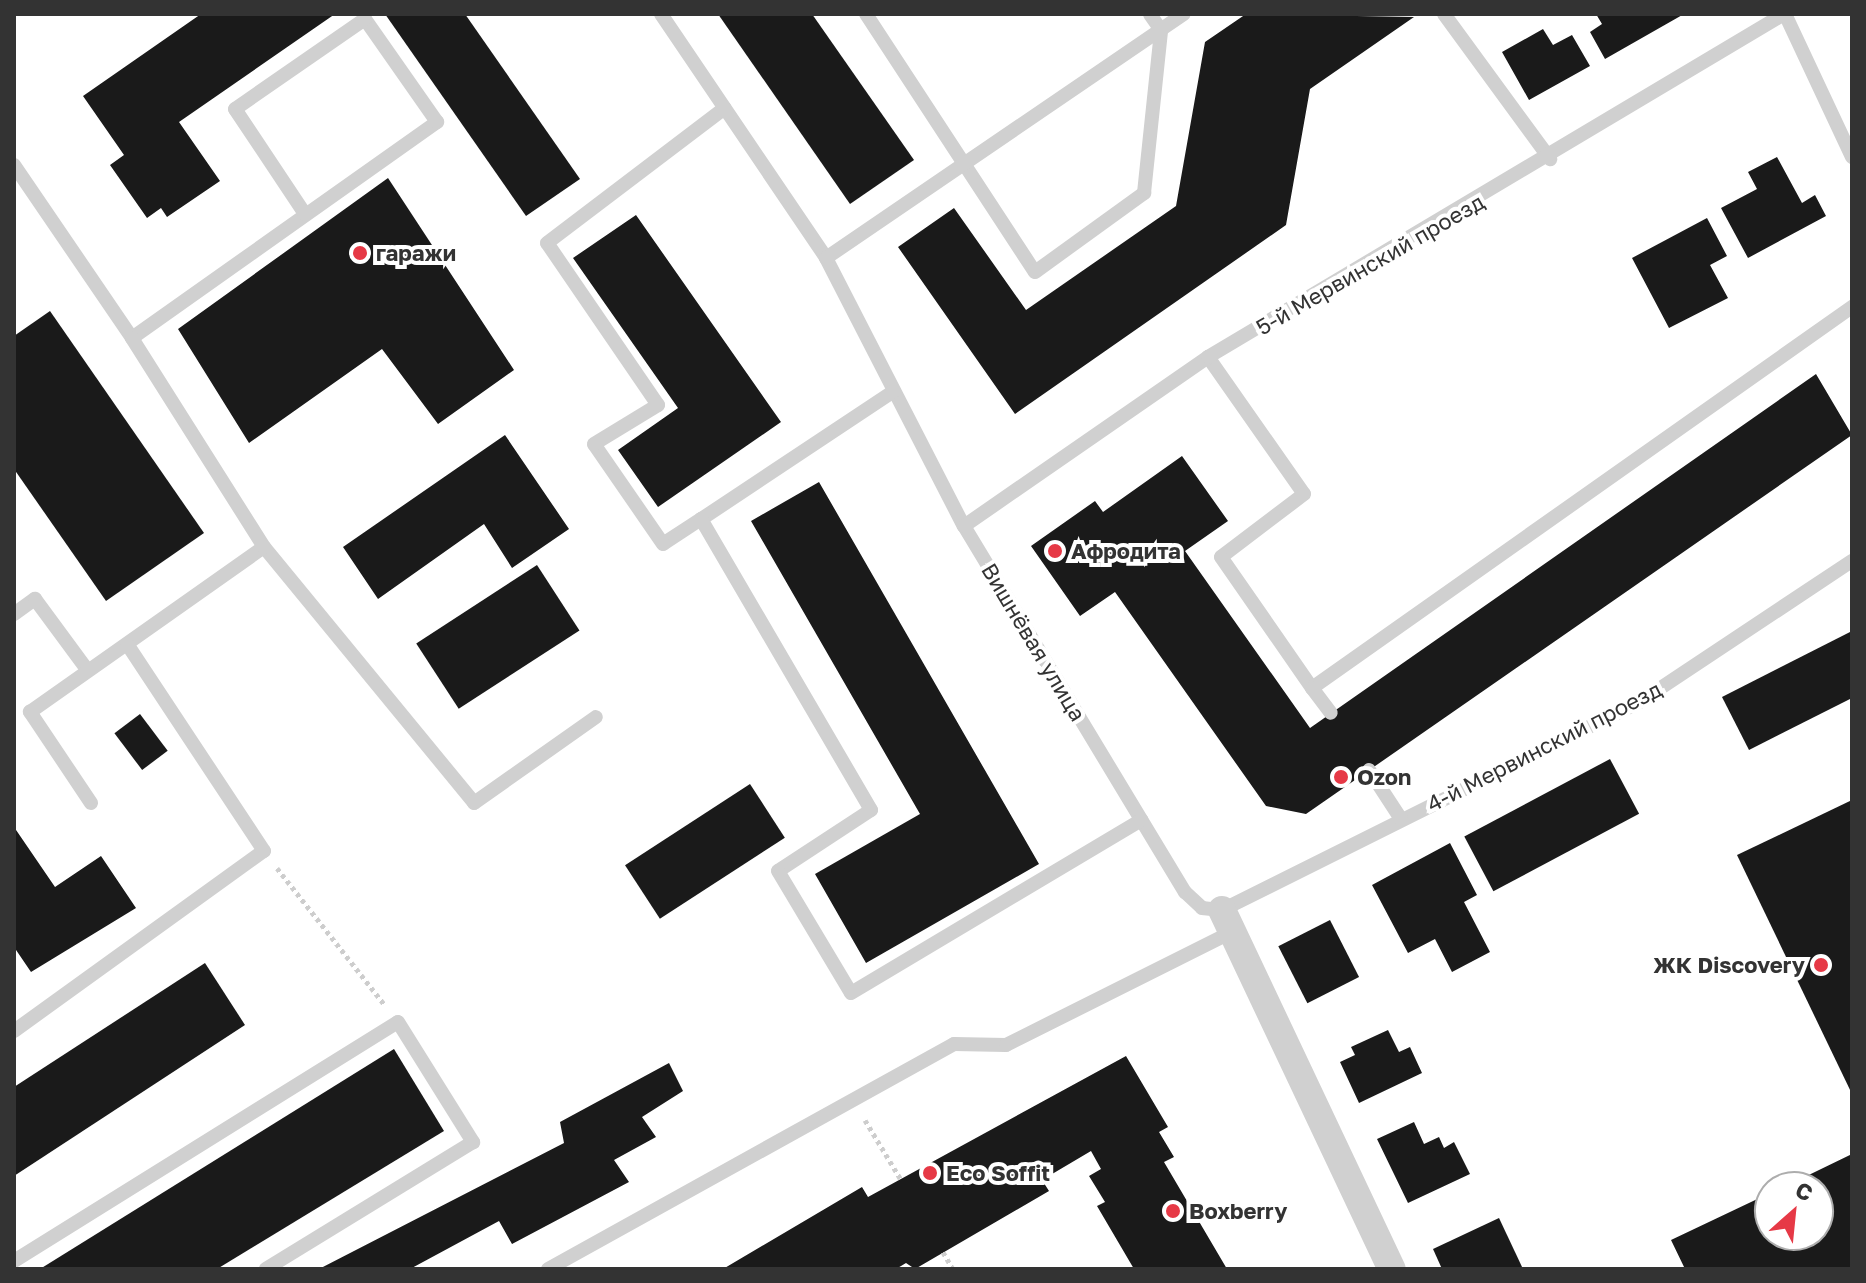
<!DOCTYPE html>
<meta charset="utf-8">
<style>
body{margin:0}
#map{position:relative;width:1866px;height:1283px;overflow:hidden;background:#fff;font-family:"Golos Text",sans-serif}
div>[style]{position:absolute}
.building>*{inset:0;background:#1a1a1a;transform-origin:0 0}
.path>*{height:5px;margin-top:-2.5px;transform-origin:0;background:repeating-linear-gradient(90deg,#cdcdcd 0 4px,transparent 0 8px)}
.service>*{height:14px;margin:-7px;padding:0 7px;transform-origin:7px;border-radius:7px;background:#d0d0d0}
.minor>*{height:28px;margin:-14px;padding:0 14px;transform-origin:14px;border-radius:14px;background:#d0d0d0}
.dots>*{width:22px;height:22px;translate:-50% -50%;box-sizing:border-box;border:4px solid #fff;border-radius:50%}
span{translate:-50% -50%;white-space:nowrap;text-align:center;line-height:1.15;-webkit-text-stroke:8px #fff;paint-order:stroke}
.poi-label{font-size:22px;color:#333;font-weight:700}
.left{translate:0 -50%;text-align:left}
.right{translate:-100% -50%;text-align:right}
.street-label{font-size:22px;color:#333}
.frame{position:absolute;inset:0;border:16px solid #333;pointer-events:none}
.north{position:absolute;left:1754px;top:1171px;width:80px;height:80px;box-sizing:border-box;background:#fff;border:2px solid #adadad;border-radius:50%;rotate:27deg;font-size:22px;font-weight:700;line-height:32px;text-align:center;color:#333}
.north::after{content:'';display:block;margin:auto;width:28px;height:36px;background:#e63946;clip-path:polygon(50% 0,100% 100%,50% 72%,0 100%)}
</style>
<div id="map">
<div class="building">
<div style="clip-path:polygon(201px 14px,335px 14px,179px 122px,220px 181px,167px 217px,161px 208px,147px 218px,110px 165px,124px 155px,83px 96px)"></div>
<div style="clip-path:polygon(385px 14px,465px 14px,580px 179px,526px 216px)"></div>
<div style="clip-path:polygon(718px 14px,812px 14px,914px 160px,850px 204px)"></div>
<div style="clip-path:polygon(1246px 14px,1414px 17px,1310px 89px,1286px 225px,1015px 414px,898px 247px,954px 208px,1026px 310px,1176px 206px,1205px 42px)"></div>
<div style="clip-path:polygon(1596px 14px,1684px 14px,1605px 59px,1590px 32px,1602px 24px)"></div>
<div style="clip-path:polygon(1543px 29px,1553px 45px,1572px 35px,1590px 66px,1529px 100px,1502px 52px)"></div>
<div style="clip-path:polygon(1777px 157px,1802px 203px,1815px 195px,1826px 216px,1748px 258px,1721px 208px,1757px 189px,1748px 172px)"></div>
<div style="clip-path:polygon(388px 178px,514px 370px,438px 424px,382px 349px,249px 443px,178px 329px)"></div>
<div style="clip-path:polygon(636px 215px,781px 422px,658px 507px,618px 450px,678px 408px,573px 258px)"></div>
<div style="clip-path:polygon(1707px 218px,1727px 256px,1710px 265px,1728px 298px,1669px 328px,1632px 258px)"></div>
<div style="clip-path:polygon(50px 311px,204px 533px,106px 601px,14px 469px,14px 336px)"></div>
<div style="clip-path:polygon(1816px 374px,1852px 435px,1306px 814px,1266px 806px,1115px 592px,1080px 616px,1031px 546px,1095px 501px,1103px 512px,1182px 456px,1228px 521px,1185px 551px,1310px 728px)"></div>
<div style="clip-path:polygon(505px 435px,569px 529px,512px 568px,484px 524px,378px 599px,343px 547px)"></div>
<div style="clip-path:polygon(819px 482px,1039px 864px,866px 963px,815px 874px,920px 814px,751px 521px)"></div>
<div style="left:537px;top:565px;width:78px;height:144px;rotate:57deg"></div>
<div style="clip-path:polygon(1852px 631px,1852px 698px,1749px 750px,1722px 697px)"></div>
<div style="left:140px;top:714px;width:46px;height:32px;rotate:53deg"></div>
<div style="left:1610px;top:759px;width:62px;height:165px;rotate:62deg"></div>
<div style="left:750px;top:784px;width:64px;height:149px;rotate:57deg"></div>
<div style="clip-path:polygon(1852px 800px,1852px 1094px,1737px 855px)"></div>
<div style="clip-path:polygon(14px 827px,55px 887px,101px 856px,136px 908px,31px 972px,14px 947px)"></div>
<div style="clip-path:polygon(1450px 843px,1477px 895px,1464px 902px,1490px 952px,1452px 972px,1435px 939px,1408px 953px,1372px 885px)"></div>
<div style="left:1330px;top:920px;width:64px;height:58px;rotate:63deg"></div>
<div style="clip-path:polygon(205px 963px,245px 1025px,14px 1176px,14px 1087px)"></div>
<div style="clip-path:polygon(1388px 1030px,1399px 1052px,1410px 1047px,1422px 1073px,1359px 1103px,1340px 1062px,1355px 1055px,1351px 1047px)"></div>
<div style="clip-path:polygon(394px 1049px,444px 1131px,217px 1269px,40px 1269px)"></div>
<div style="clip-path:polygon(1126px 1056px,1168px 1127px,1159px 1132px,1174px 1157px,1164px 1162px,1227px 1269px,1134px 1269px,1097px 1206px,1105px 1202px,1089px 1176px,1101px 1169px,1091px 1151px,1042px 1180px,1049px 1191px,915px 1269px,906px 1263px,896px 1269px,723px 1269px,862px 1187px,868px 1197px)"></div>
<div style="clip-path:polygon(669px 1063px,683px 1091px,642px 1117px,656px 1137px,614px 1160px,629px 1182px,512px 1244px,499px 1221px,410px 1269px,319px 1269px,564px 1143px,560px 1122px)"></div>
<div style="clip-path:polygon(1414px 1122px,1424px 1144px,1439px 1137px,1444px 1148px,1454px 1142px,1470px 1174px,1408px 1203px,1377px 1139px)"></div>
<div style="clip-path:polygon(1852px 1154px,1852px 1269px,1685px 1269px,1671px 1240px,1770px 1193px,1770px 1235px,1818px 1235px,1818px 1187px,1784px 1187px)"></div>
<div style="clip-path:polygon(1499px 1218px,1523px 1269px,1442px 1269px,1433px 1249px)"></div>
</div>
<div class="path">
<div style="left:277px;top:868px;width:174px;rotate:51.8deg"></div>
<div style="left:865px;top:1120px;width:68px;rotate:58.9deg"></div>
<div style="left:943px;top:1252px;width:20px;rotate:60deg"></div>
</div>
<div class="service">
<div style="left:661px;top:14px;width:295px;rotate:55.9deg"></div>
<div style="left:826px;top:258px;width:301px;rotate:62.8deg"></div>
<div style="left:964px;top:526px;width:428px;rotate:58.9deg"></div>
<div style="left:1185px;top:892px;width:23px;rotate:43deg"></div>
<div style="left:1202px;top:908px;width:20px;rotate:6deg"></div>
<div style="left:1222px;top:910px;width:468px;rotate:-26.5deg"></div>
<div style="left:1641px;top:701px;width:253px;rotate:-33.6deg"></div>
<div style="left:866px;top:14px;width:308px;rotate:56.8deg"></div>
<div style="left:1035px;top:272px;width:135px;rotate:-35.9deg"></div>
<div style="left:1144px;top:193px;width:164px;rotate:-84deg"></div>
<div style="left:1161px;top:30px;width:19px;rotate:-125deg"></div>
<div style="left:1444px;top:14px;width:180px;rotate:53.8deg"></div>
<div style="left:1785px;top:14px;width:158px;rotate:64.9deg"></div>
<div style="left:14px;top:165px;width:209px;rotate:55.7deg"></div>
<div style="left:132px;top:338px;width:374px;rotate:-35.3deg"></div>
<div style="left:437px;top:122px;width:126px;rotate:-125deg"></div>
<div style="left:365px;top:19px;width:158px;rotate:145.3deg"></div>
<div style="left:235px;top:109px;width:126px;rotate:56.3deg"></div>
<div style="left:826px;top:258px;width:433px;rotate:-34.3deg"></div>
<div style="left:1208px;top:357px;width:167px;rotate:55deg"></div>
<div style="left:1304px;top:494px;width:104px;rotate:142.8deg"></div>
<div style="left:1221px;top:557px;width:160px;rotate:55.2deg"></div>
<div style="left:1312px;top:688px;width:661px;rotate:-35.21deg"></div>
<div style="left:894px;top:391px;width:232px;rotate:146.4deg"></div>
<div style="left:701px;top:519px;width:337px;rotate:59.7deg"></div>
<div style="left:871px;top:810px;width:111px;rotate:146.7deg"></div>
<div style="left:778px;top:871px;width:142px;rotate:59.1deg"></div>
<div style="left:851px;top:993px;width:338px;rotate:-30.8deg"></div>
<div style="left:701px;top:519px;width:45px;rotate:146.7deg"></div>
<div style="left:663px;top:544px;width:121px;rotate:-124.6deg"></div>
<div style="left:594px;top:444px;width:75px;rotate:-31.4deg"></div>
<div style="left:658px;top:405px;width:196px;rotate:-124.4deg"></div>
<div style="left:547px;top:243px;width:223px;rotate:-37.2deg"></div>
<div style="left:964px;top:526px;width:297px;rotate:-34.7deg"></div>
<div style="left:1208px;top:357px;width:670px;rotate:-30.77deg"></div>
<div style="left:264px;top:547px;width:331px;rotate:50.6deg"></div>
<div style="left:474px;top:803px;width:149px;rotate:-35.2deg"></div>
<div style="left:14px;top:614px;width:26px;rotate:-36deg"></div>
<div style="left:35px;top:599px;width:89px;rotate:53.6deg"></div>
<div style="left:1312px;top:688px;width:31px;rotate:53deg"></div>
<div style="left:1369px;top:770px;width:59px;rotate:56.9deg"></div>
<div style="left:91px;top:803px;width:110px;rotate:-123.8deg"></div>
<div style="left:30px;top:712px;width:286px;rotate:-35.2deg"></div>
<div style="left:264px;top:547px;width:247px;rotate:-122.3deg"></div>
<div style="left:14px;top:1031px;width:308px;rotate:-35.8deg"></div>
<div style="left:264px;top:851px;width:248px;rotate:-123.5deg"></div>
<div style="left:14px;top:1261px;width:452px;rotate:-31.9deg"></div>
<div style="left:398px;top:1022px;width:142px;rotate:58deg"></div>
<div style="left:473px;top:1142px;width:243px;rotate:148.5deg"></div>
<div style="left:548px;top:1269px;width:464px;rotate:-29deg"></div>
<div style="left:954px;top:1044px;width:52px;rotate:1.1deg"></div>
<div style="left:1006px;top:1045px;width:253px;rotate:-26.6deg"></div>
</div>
<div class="minor">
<div style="left:1222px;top:910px;width:397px;rotate:64.7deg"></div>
</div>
<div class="dots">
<div style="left:360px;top:253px;background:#e63946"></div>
<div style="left:1055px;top:551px;background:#e63946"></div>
<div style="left:1341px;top:777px;background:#e63946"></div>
<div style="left:1821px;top:965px;background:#e63946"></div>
<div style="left:930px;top:1173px;background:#e63946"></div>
<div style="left:1173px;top:1211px;background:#e63946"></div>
</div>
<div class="poi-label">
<span class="left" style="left:376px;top:253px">гаражи</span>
<span class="left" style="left:1071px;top:551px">Афродита</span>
<span class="left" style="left:1357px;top:777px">Ozon</span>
<span class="right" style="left:1805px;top:965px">ЖК Discovery</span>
<span class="left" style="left:946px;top:1173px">Eco Soffit</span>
<span class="left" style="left:1189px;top:1211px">Boxberry</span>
</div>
<div class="street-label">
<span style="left:1370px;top:264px;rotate:-30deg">5-й Мервинский проезд</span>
<span style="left:1034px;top:642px;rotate:59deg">Вишнёвая улица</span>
<span style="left:1544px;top:746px;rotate:-27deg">4-й Мервинский проезд</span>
</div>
<div class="frame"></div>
<div class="north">С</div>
</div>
